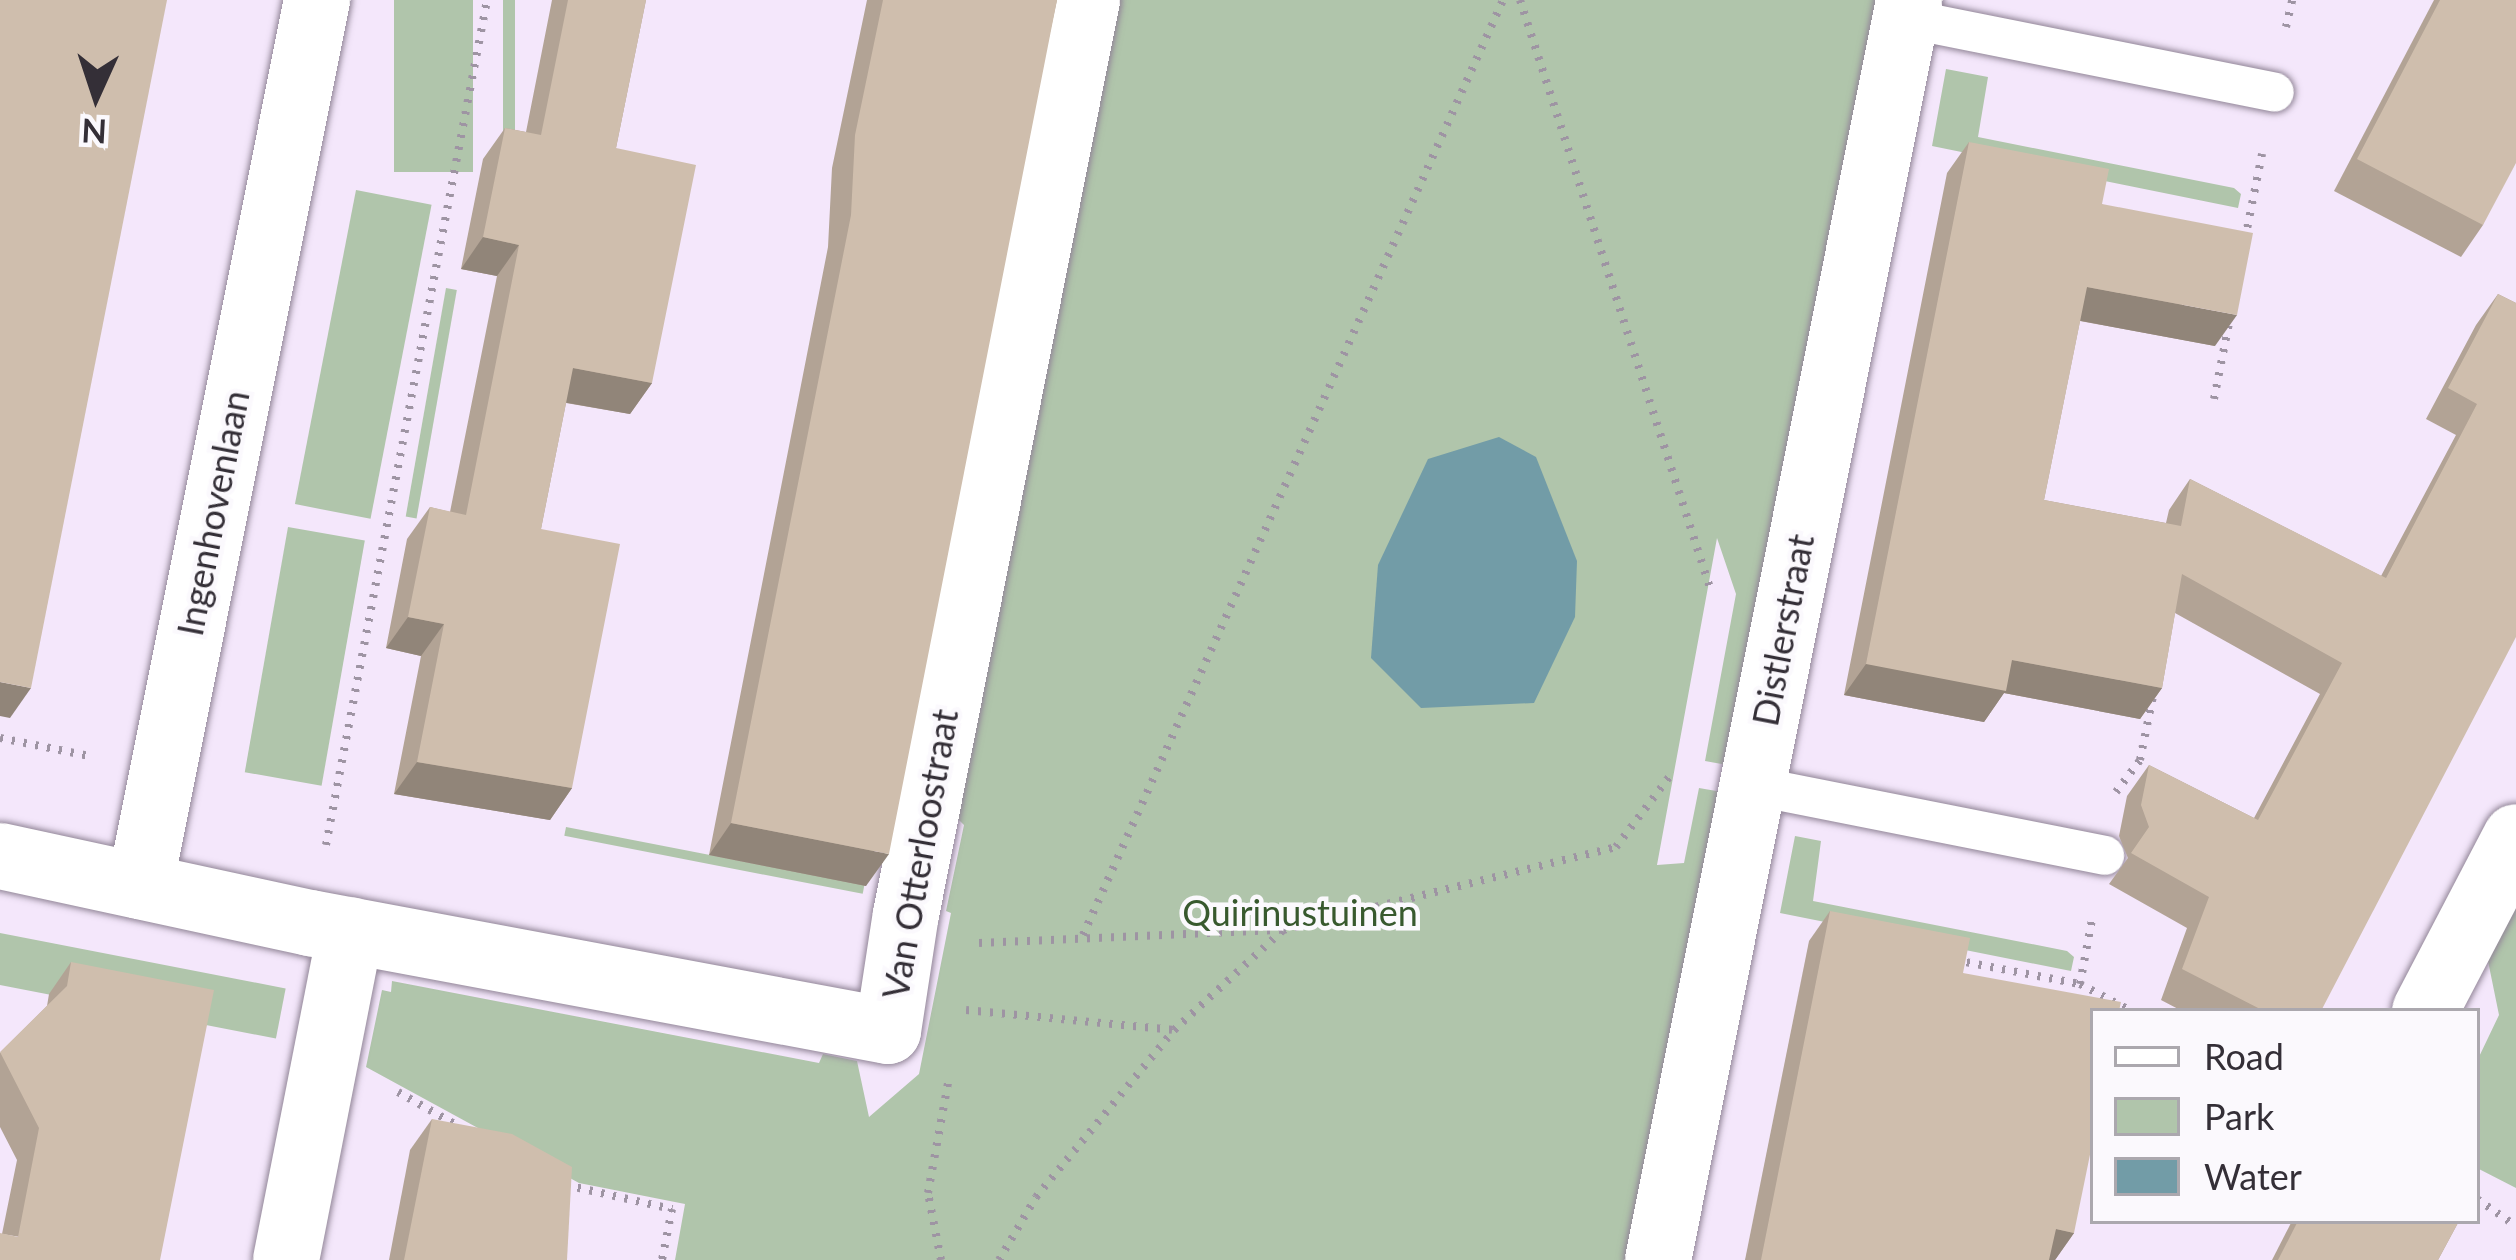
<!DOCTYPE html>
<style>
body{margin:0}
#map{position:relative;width:2516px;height:1260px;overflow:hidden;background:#f4e7fb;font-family:Lato,sans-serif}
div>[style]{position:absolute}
.green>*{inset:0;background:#b0c5ab;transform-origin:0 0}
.water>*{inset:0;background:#729ca7}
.path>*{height:8px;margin-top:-4px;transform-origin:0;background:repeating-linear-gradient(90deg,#9e94a3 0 3px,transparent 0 12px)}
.roads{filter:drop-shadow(0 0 3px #928698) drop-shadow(0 0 3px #928698)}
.service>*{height:39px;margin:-19.5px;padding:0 19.5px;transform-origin:19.5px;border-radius:19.5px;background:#fff}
.minor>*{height:66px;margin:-33px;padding:0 33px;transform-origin:33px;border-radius:33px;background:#fff}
.wall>*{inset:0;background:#b2a395}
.shaded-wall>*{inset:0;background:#918579}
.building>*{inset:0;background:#cfbead}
span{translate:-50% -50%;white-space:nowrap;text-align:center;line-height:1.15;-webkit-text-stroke:9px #fbf9fd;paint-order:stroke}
.street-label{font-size:36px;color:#342f37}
.park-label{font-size:36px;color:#38592e}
.legend{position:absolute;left:2090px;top:1008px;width:390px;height:216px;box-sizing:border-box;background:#fbf9fd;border:3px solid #aba8ae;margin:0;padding:15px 21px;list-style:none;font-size:36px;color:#342f37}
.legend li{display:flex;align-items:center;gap:24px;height:60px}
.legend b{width:60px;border:3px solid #aba8ae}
.north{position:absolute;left:36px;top:36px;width:120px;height:120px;-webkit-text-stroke:9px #fbf9fd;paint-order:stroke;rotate:183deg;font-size:33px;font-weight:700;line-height:48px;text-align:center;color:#342f37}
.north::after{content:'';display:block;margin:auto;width:42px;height:54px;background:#342f37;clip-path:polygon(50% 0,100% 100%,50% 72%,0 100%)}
</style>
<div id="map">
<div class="green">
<div style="left:394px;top:0;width:79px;height:172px"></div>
<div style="left:503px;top:0;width:12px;height:139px"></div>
<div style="clip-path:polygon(1120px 0,1879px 0,1727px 765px,1705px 761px,1736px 594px,1717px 538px,1657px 865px,1684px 863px,1699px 788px,1722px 792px,1630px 1260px,675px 1260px,685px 1204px,579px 1183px,366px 1067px,382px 990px,391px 992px,392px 981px,819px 1063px,823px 1054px,857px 1061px,869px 1117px,919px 1074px,951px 913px,946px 911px,964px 825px,958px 819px)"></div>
<div style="clip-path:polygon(1946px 69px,1988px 77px,1978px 137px,2234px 188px,2241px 194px,2238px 208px,1932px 146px)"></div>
<div style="left:356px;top:190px;width:77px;height:320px;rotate:11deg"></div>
<div style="left:446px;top:288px;width:11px;height:232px;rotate:10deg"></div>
<div style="left:288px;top:527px;width:78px;height:249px;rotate:10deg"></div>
<div style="left:566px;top:827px;width:304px;height:9px;rotate:11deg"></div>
<div style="clip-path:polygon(1795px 836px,1821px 841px,1813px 901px,2067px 951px,2074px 957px,2071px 971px,1780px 913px)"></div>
<div style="clip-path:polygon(2516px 904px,2516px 1188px,2477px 1168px,2477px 1061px,2499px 1015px,2488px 961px)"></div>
<div style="left:0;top:933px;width:291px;height:51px;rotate:11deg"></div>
</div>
<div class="water">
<div style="clip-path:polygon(1499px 437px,1536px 457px,1577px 561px,1575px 617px,1534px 703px,1421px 708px,1371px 658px,1378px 565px,1428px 459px)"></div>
</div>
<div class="path">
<div style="left:1520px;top:0;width:618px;rotate:72.09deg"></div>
<div style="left:2286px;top:27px;width:28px;rotate:-77deg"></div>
<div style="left:2245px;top:239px;width:87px;rotate:-78.7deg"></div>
<div style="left:2214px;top:399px;width:83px;rotate:-78.8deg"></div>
<div style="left:0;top:738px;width:91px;rotate:11.4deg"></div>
<div style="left:2116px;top:792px;width:40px;rotate:-53deg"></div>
<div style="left:2140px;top:760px;width:70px;rotate:-78.5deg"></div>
<div style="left:326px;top:845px;width:860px;rotate:-79.21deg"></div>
<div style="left:1083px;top:935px;width:1025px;rotate:-65.81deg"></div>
<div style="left:979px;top:943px;width:302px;rotate:-2.5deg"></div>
<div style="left:1955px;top:960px;width:127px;rotate:10.9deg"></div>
<div style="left:2080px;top:984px;width:58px;rotate:27.9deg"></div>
<div style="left:2080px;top:984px;width:66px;rotate:-79.5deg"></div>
<div style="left:966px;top:1010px;width:207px;rotate:5.5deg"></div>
<div style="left:398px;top:1092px;width:69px;rotate:29.5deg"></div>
<div style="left:566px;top:1185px;width:109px;rotate:12.8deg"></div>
<div style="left:672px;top:1209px;width:52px;rotate:101.1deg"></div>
<div style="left:2477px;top:1199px;width:47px;rotate:34.7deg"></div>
<div style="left:941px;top:1260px;width:68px;rotate:-101deg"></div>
<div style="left:928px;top:1193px;width:112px;rotate:-79.7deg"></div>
<div style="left:999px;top:1260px;width:73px;rotate:-59.6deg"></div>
<div style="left:1036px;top:1197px;width:217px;rotate:-50.4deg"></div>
<div style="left:1174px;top:1030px;width:148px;rotate:-42.5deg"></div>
<div style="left:1283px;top:930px;width:343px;rotate:-14deg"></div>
<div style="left:1616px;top:847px;width:94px;rotate:-52.8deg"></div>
</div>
<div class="roads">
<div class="service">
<div style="left:1905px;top:18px;width:376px;rotate:11.3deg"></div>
<div style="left:1751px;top:785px;width:360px;rotate:11.2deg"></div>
</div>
<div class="minor">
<div style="left:0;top:856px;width:317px;rotate:12.2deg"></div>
<div style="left:310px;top:923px;width:588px;rotate:10.58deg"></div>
<div style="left:888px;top:1031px;width:118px;rotate:-81.3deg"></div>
<div style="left:906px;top:914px;width:932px;rotate:-78.8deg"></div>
<div style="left:140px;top:886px;width:904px;rotate:-78.7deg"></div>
<div style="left:2425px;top:1011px;width:196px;rotate:-62.4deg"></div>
<div style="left:286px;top:1260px;width:336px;rotate:-78.9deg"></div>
<div style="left:1658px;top:1260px;width:1285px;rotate:-78.73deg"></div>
</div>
</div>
<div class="wall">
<div style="clip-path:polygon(552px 0,646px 0,616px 148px,652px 383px,630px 414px,566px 403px,541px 529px,572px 788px,550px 820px,394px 794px,421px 656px,386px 648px,407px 539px,430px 507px,450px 512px,497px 276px,461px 269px,483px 159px,505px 128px,526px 132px)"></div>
<div style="clip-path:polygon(867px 0,1057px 0,866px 886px,709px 855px,828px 247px,832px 168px)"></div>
<div style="clip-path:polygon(2434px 0,2516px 0,2483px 225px,2461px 257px,2334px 191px)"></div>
<div style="clip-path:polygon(1969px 142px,2102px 204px,2215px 346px,2080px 321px,2044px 500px,2166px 523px,2169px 510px,2190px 479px,2381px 576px,2456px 435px,2426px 419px,2476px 325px,2498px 294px,2516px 303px,2321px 1011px,2182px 1011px,2161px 1000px,2187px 928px,2109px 884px,2128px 858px,2119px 836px,2127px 796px,2149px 765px,2254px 818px,2320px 694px,2175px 613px,2162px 688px,2140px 719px,2004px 693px,1984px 722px,1844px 695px,1947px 173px)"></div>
<div style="clip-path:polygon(1830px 911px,1963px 973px,2074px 1233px,2055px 1260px,1745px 1260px,1809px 941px)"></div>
<div style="clip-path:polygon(71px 962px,160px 1260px,2px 1234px,17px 1160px,0 1127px,0 1053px,47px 1006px,49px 994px)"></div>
<div style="clip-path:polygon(432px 1119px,567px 1260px,389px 1260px,410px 1150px)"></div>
<div style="clip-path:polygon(2292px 1221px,2459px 1221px,2438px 1260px,2272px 1260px)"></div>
</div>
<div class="shaded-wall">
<div style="clip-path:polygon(483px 237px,519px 245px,497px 276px,461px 269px)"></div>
<div style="clip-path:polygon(2087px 287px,2237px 315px,2215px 346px,2065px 318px)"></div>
<div style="clip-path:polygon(573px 368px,652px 383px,630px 414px,551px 400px)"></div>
<div style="clip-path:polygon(408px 617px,444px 624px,421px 656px,386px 648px)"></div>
<div style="clip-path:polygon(2012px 660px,2162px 688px,2140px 719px,2004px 693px,1984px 722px,1844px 695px,1866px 664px)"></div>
<div style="clip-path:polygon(0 682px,31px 688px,10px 718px,0 716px)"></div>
<div style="clip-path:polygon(417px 762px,572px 788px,550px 820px,394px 794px)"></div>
<div style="clip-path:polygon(731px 823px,889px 854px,866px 886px,709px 855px)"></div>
<div style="clip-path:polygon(2056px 1229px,2074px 1233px,2055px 1260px,2034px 1260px)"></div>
</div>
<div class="building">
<div style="clip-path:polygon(0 0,167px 0,31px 688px,0 682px)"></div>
<div style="clip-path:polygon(568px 0,646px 0,616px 148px,696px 165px,652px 383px,573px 368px,541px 529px,620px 544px,572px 788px,417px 762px,444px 624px,408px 617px,430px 507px,466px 515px,519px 245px,483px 237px,505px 128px,541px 135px)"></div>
<div style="clip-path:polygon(883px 0,1057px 0,889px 854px,731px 823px,851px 215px,855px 135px)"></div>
<div style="clip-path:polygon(2440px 0,2516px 0,2516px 163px,2483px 225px,2357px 159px)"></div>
<div style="clip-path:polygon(1969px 142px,2109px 169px,2102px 204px,2253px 233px,2237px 315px,2087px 287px,2044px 500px,2181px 526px,2190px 479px,2386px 578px,2477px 404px,2448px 388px,2498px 294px,2516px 303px,2516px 637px,2321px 1011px,2264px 1011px,2182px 969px,2209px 897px,2131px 853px,2149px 827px,2141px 805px,2149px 765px,2258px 820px,2342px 663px,2182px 574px,2162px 688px,2012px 660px,2006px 691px,1866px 664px)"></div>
<div style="clip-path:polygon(1830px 911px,1970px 938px,1963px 973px,2121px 1002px,2119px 1011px,2093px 1011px,2093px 1140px,2074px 1233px,2056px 1229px,2049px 1260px,1761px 1260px)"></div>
<div style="clip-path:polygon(71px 962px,214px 990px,160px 1260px,0 1260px,0 1233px,18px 1237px,39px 1128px,0 1052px,67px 986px)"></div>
<div style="clip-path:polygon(432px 1119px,512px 1134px,572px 1167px,567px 1260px,404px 1260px)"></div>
<div style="clip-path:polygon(2298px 1221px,2459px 1221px,2438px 1260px,2278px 1260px)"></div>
</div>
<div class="street-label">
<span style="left:213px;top:513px;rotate:-79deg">Ingenhovenlaan</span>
<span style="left:1783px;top:630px;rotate:-79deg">Distlerstraat</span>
<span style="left:920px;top:854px;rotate:-80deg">Van Otterloostraat</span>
</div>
<div class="park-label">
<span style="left:1300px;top:913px">Quirinustuinen</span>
</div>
<ul class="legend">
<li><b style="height:15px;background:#fff"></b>Road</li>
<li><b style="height:33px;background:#b0c5ab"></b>Park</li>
<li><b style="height:33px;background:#729ca7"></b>Water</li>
</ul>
<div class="north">N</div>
</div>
